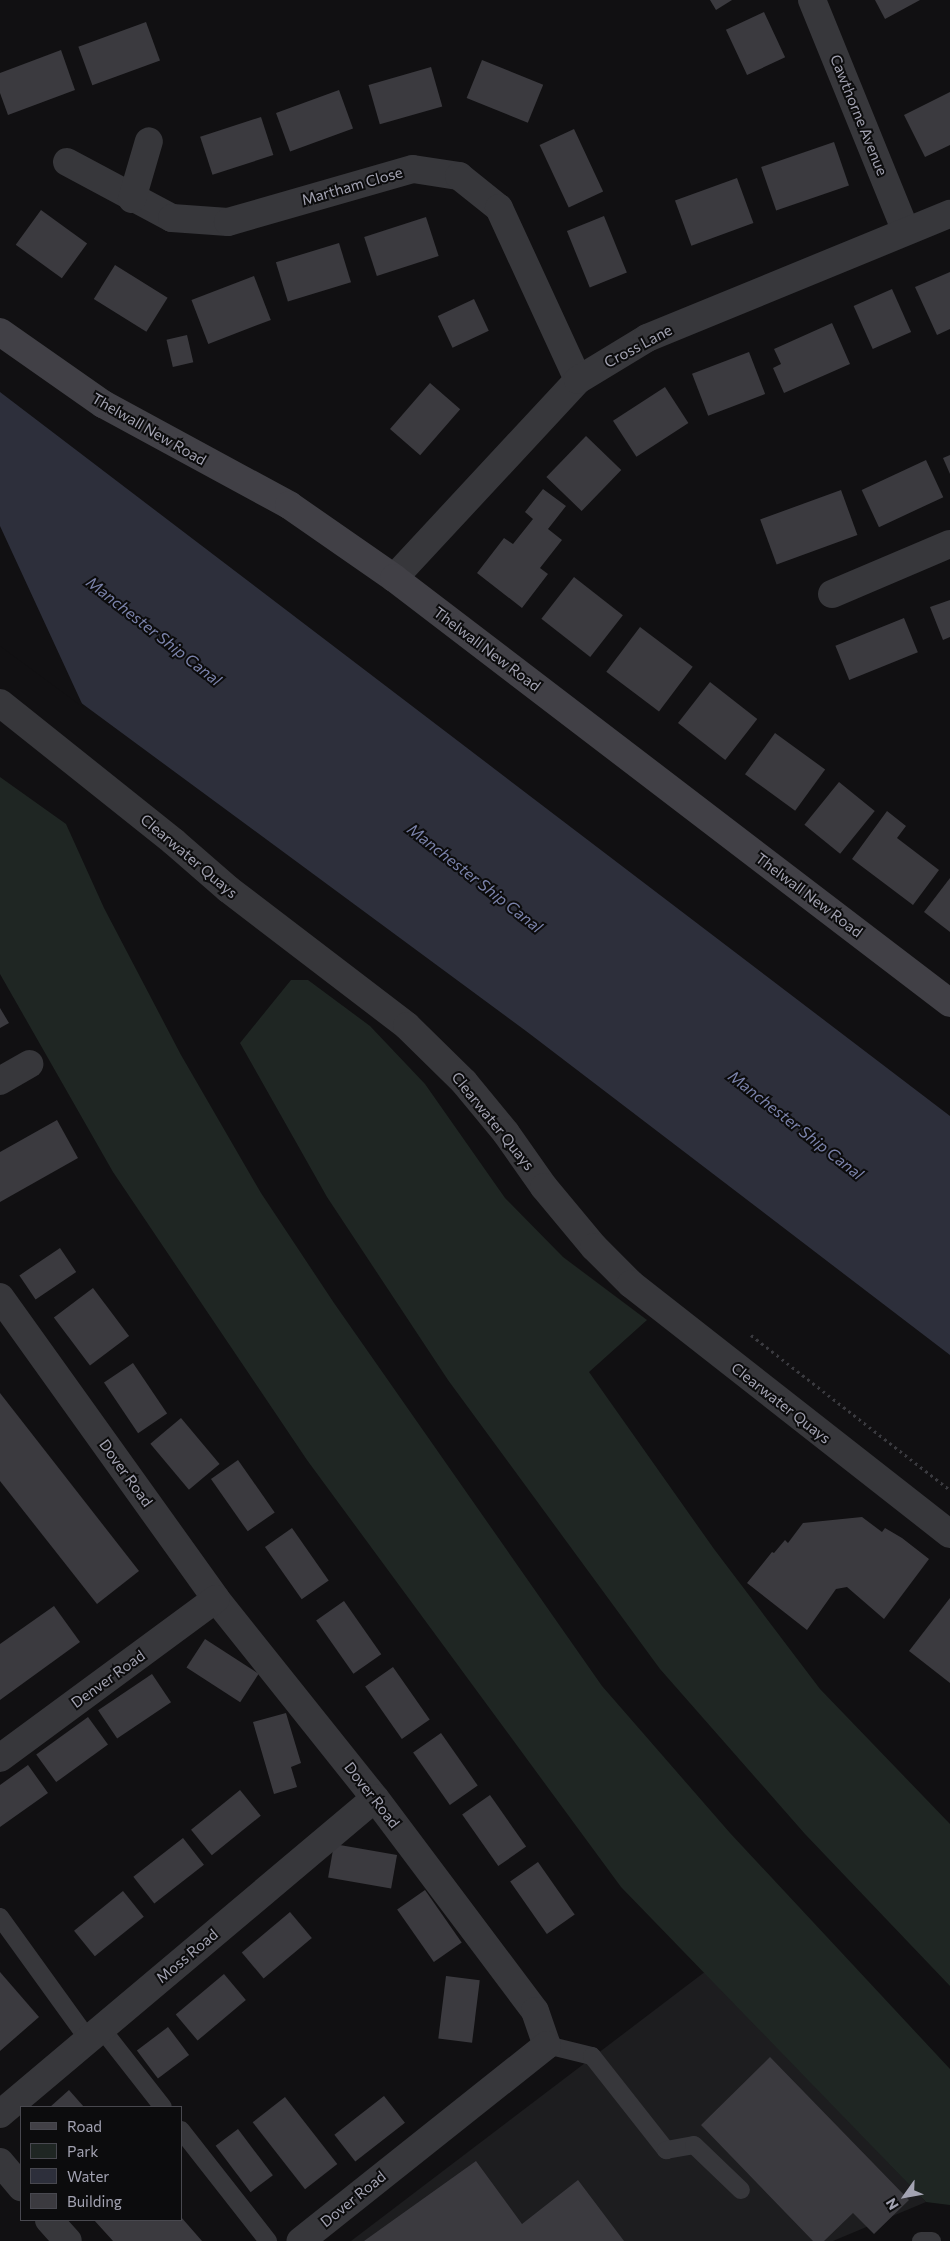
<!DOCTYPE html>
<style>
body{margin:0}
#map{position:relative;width:950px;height:2241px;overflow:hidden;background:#111012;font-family:Commissioner,sans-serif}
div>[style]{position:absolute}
.built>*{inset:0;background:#1d1d1f}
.green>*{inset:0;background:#1f2623}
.water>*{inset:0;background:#2d2f3b}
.pier>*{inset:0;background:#111012}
.building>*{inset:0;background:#3b3a3f;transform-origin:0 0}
.path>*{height:3px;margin-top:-1.5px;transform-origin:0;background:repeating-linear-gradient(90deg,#3a3a3f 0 2.5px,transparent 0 6.5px)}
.lane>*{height:18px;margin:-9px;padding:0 9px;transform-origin:9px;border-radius:9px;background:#37373b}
.street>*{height:28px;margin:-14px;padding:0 14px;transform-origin:14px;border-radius:14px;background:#37373b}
.secondary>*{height:28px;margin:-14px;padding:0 14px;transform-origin:14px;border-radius:14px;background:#414046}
span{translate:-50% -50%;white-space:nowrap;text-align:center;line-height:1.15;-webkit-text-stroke:4px #0c0c0d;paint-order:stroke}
.street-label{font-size:15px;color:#a3a3b2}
.water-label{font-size:16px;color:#7b83ab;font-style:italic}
.legend{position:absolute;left:20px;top:2106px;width:162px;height:115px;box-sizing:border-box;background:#0c0c0d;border:1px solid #48484f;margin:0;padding:6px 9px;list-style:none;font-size:15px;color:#a3a3b2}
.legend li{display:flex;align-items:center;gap:10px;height:25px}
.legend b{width:25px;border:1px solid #48484f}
.north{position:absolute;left:880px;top:2171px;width:50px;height:50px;-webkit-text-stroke:4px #0c0c0d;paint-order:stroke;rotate:238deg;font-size:14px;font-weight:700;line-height:20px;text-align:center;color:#a3a3b2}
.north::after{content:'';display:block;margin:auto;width:18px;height:22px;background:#a3a3b2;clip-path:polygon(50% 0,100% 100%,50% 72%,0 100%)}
</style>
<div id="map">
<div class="built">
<div style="clip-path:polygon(706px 1971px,926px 2202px,833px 2241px,351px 2241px)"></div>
</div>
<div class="green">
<div style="clip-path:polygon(0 777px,66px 824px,104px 908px,181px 1055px,261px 1193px,334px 1303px,602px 1686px,730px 1833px,950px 2069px,950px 2205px,926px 2202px,621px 1887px,307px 1460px,113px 1172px,0 974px)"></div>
<div style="clip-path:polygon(291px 980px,308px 980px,370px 1026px,425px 1084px,505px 1198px,563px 1257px,647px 1320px,589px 1372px,714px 1549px,820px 1689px,950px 1824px,950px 1986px,805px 1834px,660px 1669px,448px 1380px,327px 1197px,240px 1043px)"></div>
</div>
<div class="water">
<div style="clip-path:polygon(0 392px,950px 1116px,950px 1355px,526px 1031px,0 643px)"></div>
</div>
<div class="pier">
<div style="clip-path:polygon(0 526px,84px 708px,0 646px)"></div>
</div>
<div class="building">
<div style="clip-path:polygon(710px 0,732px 0,716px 10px)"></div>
<div style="clip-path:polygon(875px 0,920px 0,885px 19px)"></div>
<div style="left:764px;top:12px;width:50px;height:42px;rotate:65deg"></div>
<div style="left:146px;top:22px;width:41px;height:72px;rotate:70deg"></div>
<div style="clip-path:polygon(61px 50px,75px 90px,8px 115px,0 93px,0 73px)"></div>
<div style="left:482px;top:60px;width:66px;height:41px;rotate:22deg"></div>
<div style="left:431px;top:67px;width:41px;height:65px;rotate:74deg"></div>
<div style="left:339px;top:90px;width:41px;height:67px;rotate:70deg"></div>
<div style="clip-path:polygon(950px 92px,950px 145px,925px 157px,904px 115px)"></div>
<div style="left:261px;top:117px;width:40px;height:64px;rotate:72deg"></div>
<div style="left:574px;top:129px;width:69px;height:38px;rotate:65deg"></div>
<div style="left:834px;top:142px;width:46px;height:77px;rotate:71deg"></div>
<div style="left:737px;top:178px;width:48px;height:66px;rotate:70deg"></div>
<div style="left:41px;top:210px;width:57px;height:43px;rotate:36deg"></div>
<div style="left:604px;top:216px;width:61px;height:40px;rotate:68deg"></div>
<div style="left:426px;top:217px;width:41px;height:65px;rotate:72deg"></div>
<div style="left:339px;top:243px;width:41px;height:66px;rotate:73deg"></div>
<div style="left:115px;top:265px;width:62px;height:40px;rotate:32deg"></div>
<div style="clip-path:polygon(950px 272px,950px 329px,937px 335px,915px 287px)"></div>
<div style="left:254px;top:276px;width:47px;height:67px;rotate:69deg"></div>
<div style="left:892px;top:289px;width:47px;height:42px;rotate:66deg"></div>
<div style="left:474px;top:299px;width:35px;height:40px;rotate:65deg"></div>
<div style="clip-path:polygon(832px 323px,850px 364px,784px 393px,773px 368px,781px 364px,774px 349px)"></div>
<div style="left:187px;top:335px;width:28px;height:21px;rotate:77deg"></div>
<div style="left:749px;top:352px;width:45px;height:61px;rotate:69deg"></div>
<div style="left:430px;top:383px;width:40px;height:61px;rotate:41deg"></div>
<div style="left:665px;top:387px;width:43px;height:62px;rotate:57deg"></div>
<div style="left:586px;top:436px;width:49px;height:57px;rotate:44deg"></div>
<div style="clip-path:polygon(950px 455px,950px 474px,943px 458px)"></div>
<div style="left:926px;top:460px;width:41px;height:71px;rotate:65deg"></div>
<div style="clip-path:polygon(543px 489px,566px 506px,548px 529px,562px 540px,540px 568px,548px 574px,522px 608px,477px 573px,504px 538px,513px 544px,533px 519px,525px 512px)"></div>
<div style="left:841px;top:490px;width:48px;height:86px;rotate:70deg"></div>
<div style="left:574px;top:577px;width:62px;height:53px;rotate:38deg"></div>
<div style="clip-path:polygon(950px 600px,950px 637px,943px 640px,930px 607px)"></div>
<div style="left:904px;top:618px;width:37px;height:74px;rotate:68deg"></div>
<div style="left:640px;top:627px;width:66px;height:56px;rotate:37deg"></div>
<div style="left:710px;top:682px;width:60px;height:52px;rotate:38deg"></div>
<div style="left:775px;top:733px;width:62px;height:51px;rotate:36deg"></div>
<div style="left:839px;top:782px;width:46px;height:55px;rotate:39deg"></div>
<div style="clip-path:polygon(887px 811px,906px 826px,897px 838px,939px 870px,913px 905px,852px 859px)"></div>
<div style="clip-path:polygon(950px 878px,950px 932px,924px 912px)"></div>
<div style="clip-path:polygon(0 1008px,9px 1023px,0 1028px)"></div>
<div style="clip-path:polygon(57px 1120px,78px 1158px,0 1202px,0 1152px)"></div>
<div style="left:60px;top:1248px;width:29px;height:49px;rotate:56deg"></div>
<div style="left:93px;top:1288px;width:60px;height:49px;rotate:53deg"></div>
<div style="left:133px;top:1363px;width:61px;height:35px;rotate:56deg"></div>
<div style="clip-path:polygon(0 1393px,139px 1571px,97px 1604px,0 1481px)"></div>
<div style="left:181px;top:1418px;width:60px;height:40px;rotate:50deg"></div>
<div style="left:238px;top:1460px;width:64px;height:33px;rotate:55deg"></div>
<div style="clip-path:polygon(862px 1517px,882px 1532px,885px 1528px,902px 1538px,929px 1559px,884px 1619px,847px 1587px,836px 1589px,807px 1630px,747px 1583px,772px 1552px,774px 1553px,785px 1540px,788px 1543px,803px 1523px)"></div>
<div style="left:292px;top:1528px;width:64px;height:33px;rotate:55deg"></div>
<div style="clip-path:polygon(950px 1598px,950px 1683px,909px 1651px)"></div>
<div style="left:344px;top:1601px;width:65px;height:34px;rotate:55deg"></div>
<div style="clip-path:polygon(54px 1606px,80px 1642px,0 1700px,0 1644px)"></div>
<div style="left:205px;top:1639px;width:64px;height:34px;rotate:33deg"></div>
<div style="left:393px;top:1667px;width:64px;height:34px;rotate:55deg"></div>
<div style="left:152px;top:1674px;width:34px;height:65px;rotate:56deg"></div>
<div style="clip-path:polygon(286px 1713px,301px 1763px,291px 1767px,297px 1787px,274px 1794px,253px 1722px)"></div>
<div style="left:88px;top:1717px;width:34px;height:64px;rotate:54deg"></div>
<div style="left:441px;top:1733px;width:64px;height:34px;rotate:55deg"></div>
<div style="clip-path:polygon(28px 1765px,48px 1793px,0 1827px,0 1785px)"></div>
<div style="left:240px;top:1790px;width:33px;height:63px;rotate:51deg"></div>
<div style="left:490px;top:1795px;width:63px;height:34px;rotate:55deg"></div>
<div style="left:183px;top:1838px;width:34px;height:63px;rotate:52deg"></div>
<div style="left:334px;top:1844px;width:64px;height:34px;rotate:10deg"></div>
<div style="left:538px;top:1862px;width:64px;height:34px;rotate:55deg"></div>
<div style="left:425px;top:1890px;width:64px;height:34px;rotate:55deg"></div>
<div style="left:123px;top:1891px;width:33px;height:63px;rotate:51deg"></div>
<div style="left:290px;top:1912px;width:34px;height:63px;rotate:50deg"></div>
<div style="clip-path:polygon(0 1972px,39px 2017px,0 2051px)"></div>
<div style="left:224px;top:1974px;width:34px;height:63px;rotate:50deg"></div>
<div style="left:446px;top:1976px;width:34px;height:63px;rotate:7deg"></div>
<div style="left:168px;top:2027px;width:35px;height:39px;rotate:53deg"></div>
<div style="clip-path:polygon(770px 2057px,909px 2200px,874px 2234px,853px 2213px,824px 2241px,813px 2241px,701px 2125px)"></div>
<div style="clip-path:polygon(69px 2090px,84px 2107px,50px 2107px)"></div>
<div style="left:384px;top:2096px;width:34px;height:63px;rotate:52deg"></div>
<div style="left:285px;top:2097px;width:85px;height:41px;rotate:52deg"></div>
<div style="left:238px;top:2129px;width:58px;height:28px;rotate:53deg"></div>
<div style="clip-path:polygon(476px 2161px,522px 2224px,578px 2180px,624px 2241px,364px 2241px)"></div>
<div style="clip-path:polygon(181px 2217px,202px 2241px,113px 2241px,94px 2220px,181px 2220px)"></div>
</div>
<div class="path">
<div style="left:751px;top:1335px;width:252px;rotate:37.9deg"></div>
</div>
<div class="lane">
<div style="left:0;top:1917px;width:150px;rotate:54.2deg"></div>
<div style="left:101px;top:2028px;width:100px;rotate:51.9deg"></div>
<div style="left:547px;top:2045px;width:46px;rotate:13.7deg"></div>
<div style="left:592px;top:2056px;width:120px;rotate:51.8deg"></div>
<div style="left:666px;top:2150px;width:28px;rotate:-10deg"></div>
<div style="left:694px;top:2145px;width:65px;rotate:43.8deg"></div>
<div style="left:181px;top:2130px;width:141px;rotate:51.9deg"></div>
<div style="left:921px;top:2241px;width:11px"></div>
</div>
<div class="street">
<div style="left:812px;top:0;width:249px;rotate:67.9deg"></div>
<div style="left:67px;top:162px;width:119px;rotate:28.1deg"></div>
<div style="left:172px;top:218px;width:56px;rotate:4.1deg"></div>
<div style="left:228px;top:222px;width:192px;rotate:-16deg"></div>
<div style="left:413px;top:169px;width:47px;rotate:8.7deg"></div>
<div style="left:459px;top:176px;width:51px;rotate:38.7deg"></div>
<div style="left:499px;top:208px;width:189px;rotate:65.3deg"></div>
<div style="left:132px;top:199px;width:60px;rotate:-73.7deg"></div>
<div style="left:394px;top:578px;width:270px;rotate:-47.1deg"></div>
<div style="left:578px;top:380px;width:81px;rotate:-31.3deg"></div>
<div style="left:647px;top:338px;width:327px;rotate:-22.3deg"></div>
<div style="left:832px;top:594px;width:128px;rotate:-23deg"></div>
<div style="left:0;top:703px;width:223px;rotate:38.6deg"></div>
<div style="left:174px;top:842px;width:72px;rotate:41deg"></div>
<div style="left:228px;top:889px;width:225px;rotate:37.4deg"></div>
<div style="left:407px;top:1026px;width:80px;rotate:44.5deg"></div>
<div style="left:464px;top:1082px;width:66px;rotate:50.5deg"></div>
<div style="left:506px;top:1133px;width:66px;rotate:54.9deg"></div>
<div style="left:544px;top:1187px;width:78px;rotate:50.2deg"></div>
<div style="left:594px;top:1247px;width:52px;rotate:45deg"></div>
<div style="left:631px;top:1284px;width:405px;rotate:38.1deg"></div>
<div style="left:0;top:1081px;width:34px;rotate:-30deg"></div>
<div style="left:0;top:1297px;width:371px;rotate:54.4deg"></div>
<div style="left:216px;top:1599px;width:255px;rotate:51.4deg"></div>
<div style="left:375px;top:1798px;width:266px;rotate:53.1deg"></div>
<div style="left:535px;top:2011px;width:36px;rotate:71deg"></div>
<div style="left:547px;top:2045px;width:315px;rotate:141.5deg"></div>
<div style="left:0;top:1758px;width:268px;rotate:-36.4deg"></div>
<div style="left:0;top:2114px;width:490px;rotate:-40.1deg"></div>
<div style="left:0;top:2162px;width:33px;rotate:50deg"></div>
<div style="left:49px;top:2220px;width:28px;rotate:48deg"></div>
</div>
<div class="secondary">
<div style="left:0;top:332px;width:126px;rotate:35deg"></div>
<div style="left:103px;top:404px;width:212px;rotate:28.5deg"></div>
<div style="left:289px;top:505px;width:128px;rotate:34.8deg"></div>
<div style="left:394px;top:578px;width:700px;rotate:37.39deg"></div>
</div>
<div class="street-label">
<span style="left:859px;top:115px;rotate:68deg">Cawthorne Avenue</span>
<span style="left:352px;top:186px;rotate:-16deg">Martham Close</span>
<span style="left:638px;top:346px;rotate:-28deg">Cross Lane</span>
<span style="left:149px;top:429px;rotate:30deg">Thelwall New Road</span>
<span style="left:487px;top:649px;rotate:37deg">Thelwall New Road</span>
<span style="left:189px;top:856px;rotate:40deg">Clearwater Quays</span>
<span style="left:809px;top:895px;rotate:37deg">Thelwall New Road</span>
<span style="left:493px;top:1121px;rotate:51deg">Clearwater Quays</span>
<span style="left:781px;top:1403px;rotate:38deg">Clearwater Quays</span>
<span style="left:126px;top:1473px;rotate:54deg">Dover Road</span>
<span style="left:108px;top:1679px;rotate:-36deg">Denver Road</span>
<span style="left:372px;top:1795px;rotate:52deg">Dover Road</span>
<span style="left:187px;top:1956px;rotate:-40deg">Moss Road</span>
<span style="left:353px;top:2199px;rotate:-39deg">Dover Road</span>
</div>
<div class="water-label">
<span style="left:154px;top:631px;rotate:38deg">Manchester Ship Canal</span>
<span style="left:475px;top:878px;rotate:38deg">Manchester Ship Canal</span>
<span style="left:796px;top:1125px;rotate:38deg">Manchester Ship Canal</span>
</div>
<ul class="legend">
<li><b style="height:6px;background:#414046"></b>Road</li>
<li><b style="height:14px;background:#1f2623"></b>Park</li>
<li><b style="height:14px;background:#2d2f3b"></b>Water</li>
<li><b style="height:14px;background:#3b3a3f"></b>Building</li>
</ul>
<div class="north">N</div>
</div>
